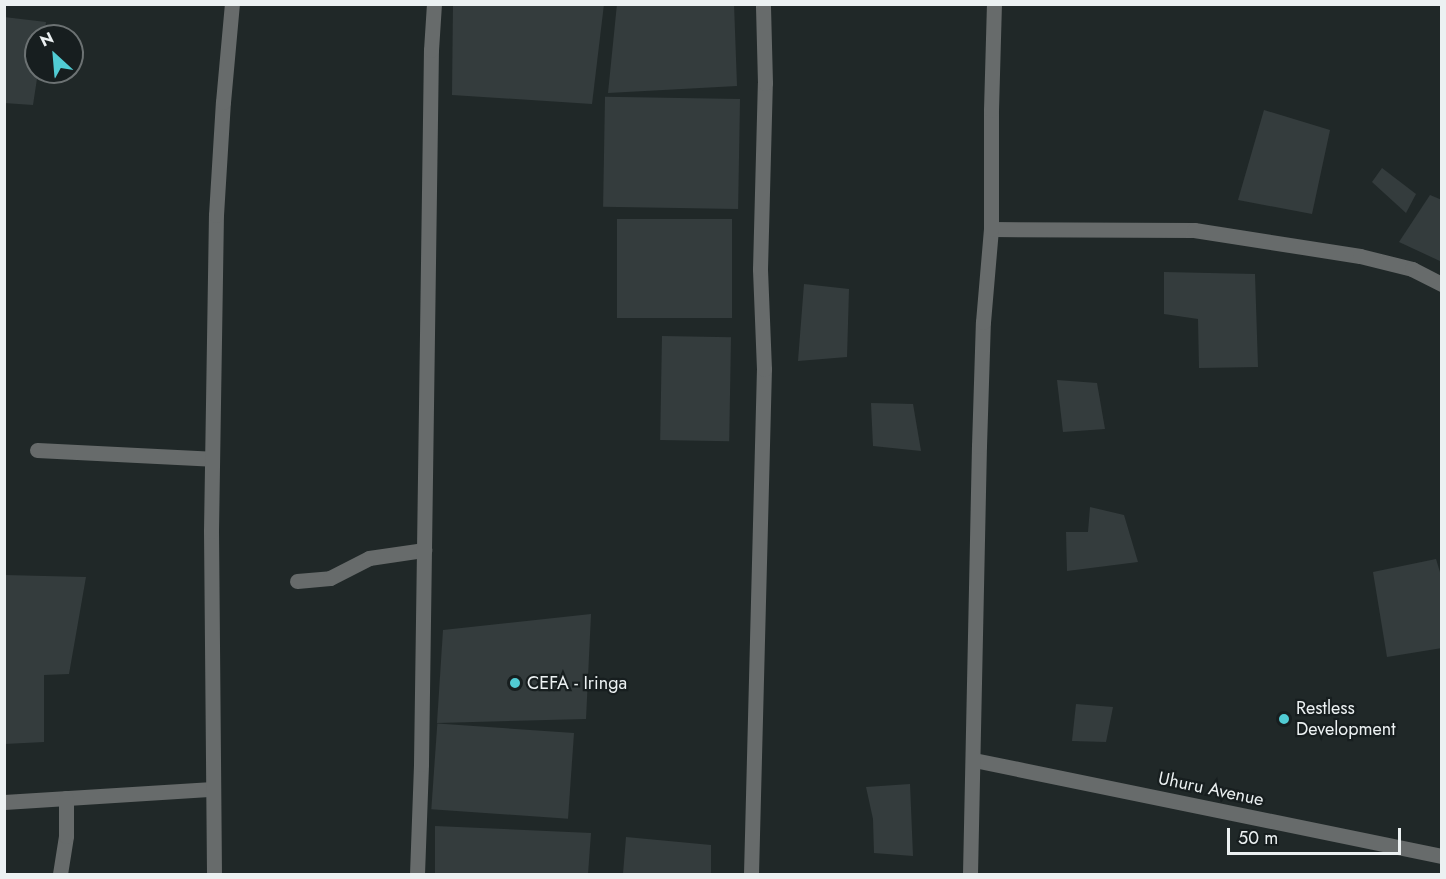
<!DOCTYPE html>
<style>
body{margin:0}
#map{position:relative;width:1446px;height:879px;overflow:hidden;background:#202828;font-family:Jost,sans-serif}
div>[style]{position:absolute}
.building>*{inset:0;background:#343c3d;transform-origin:0 0}
.minor>*{height:15px;margin:-7.5px;padding:0 7.5px;transform-origin:7.5px;border-radius:7.5px;background:#676b6b}
.dots>*{width:16px;height:16px;translate:-50% -50%;box-sizing:border-box;border:3px solid #171e1f;border-radius:50%}
span{translate:-50% -50%;white-space:nowrap;text-align:center;line-height:1.15;-webkit-text-stroke:4.5px #171e1f;paint-order:stroke}
.poi-label{font-size:18px;color:#ecf1f2}
.left{translate:0 -50%;text-align:left}
.street-label{font-size:18px;color:#ecf1f2}
.frame{position:absolute;inset:0;border:6px solid #ecf1f2;pointer-events:none}
.north{position:absolute;left:24px;top:24px;width:60px;height:60px;box-sizing:border-box;background:#171e1f;border:2px solid #6c7273;border-radius:50%;rotate:334deg;font-size:16px;font-weight:700;line-height:24px;text-align:center;color:#ecf1f2}
.north::after{content:'';display:block;margin:auto;width:21px;height:27px;background:#51ccd4;clip-path:polygon(50% 0,100% 100%,50% 72%,0 100%)}
.scale{position:absolute;left:1227px;top:828px;width:174px;height:27px;box-sizing:border-box;border:3px solid #ecf1f2;border-top:0;padding-left:8px;font-size:18px;line-height:21px;white-space:nowrap;color:#ecf1f2;-webkit-text-stroke:4px #171e1f;paint-order:stroke}
</style>
<div id="map">
<div class="building">
<div style="clip-path:polygon(453px 4px,604px 4px,592px 104px,452px 95px)"></div>
<div style="clip-path:polygon(617px 4px,734px 4px,737px 86px,608px 93px)"></div>
<div style="clip-path:polygon(4px 17px,46px 22px,44px 36px,36px 36px,36px 72px,38px 72px,33px 105px,4px 103px)"></div>
<div style="left:740px;top:99px;width:110px;height:135px;rotate:91deg"></div>
<div style="clip-path:polygon(1264px 110px,1330px 130px,1312px 214px,1238px 200px)"></div>
<div style="clip-path:polygon(1382px 168px,1416px 194px,1406px 213px,1372px 182px)"></div>
<div style="clip-path:polygon(1430px 195px,1442px 200px,1442px 262px,1399px 242px)"></div>
<div style="left:617px;top:219px;width:115px;height:99px"></div>
<div style="clip-path:polygon(1164px 272px,1255px 274px,1258px 367px,1199px 368px,1198px 319px,1164px 314px)"></div>
<div style="clip-path:polygon(804px 284px,849px 289px,847px 357px,798px 361px)"></div>
<div style="left:662px;top:336px;width:69px;height:104px;rotate:1deg"></div>
<div style="clip-path:polygon(1057px 380px,1097px 383px,1105px 429px,1063px 432px)"></div>
<div style="clip-path:polygon(871px 403px,913px 404px,921px 451px,873px 446px)"></div>
<div style="clip-path:polygon(1090px 507px,1124px 515px,1138px 562px,1067px 571px,1066px 532px,1088px 532px)"></div>
<div style="clip-path:polygon(1436px 559px,1442px 579px,1442px 648px,1387px 657px,1373px 572px)"></div>
<div style="clip-path:polygon(4px 575px,86px 577px,69px 674px,44px 675px,44px 742px,4px 744px)"></div>
<div style="clip-path:polygon(591px 614px,586px 719px,437px 723px,443px 630px)"></div>
<div style="clip-path:polygon(1076px 704px,1113px 707px,1106px 742px,1072px 741px)"></div>
<div style="left:574px;top:733px;width:86px;height:137px;rotate:94deg"></div>
<div style="clip-path:polygon(910px 784px,913px 856px,874px 853px,873px 819px,866px 787px)"></div>
<div style="clip-path:polygon(435px 826px,591px 833px,588px 874px,435px 874px)"></div>
<div style="clip-path:polygon(626px 837px,711px 845px,711px 874px,623px 874px)"></div>
</div>
<div class="minor">
<div style="left:991px;top:229px;width:203px;rotate:0.3deg"></div>
<div style="left:1194px;top:230px;width:168px;rotate:8.9deg"></div>
<div style="left:1360px;top:256px;width:54px;rotate:14deg"></div>
<div style="left:1412px;top:269px;width:34px;rotate:27deg"></div>
<div style="left:37px;top:450px;width:175px;rotate:2.9deg"></div>
<div style="left:297px;top:581px;width:33px;rotate:-5deg"></div>
<div style="left:330px;top:578px;width:44px;rotate:-27.1deg"></div>
<div style="left:369px;top:558px;width:56px;rotate:-8.3deg"></div>
<div style="left:974px;top:760px;width:478px;rotate:11.6deg"></div>
<div style="left:4px;top:802px;width:209px;rotate:-3.6deg"></div>
<div style="left:60px;top:874px;width:38px;rotate:-81deg"></div>
<div style="left:66px;top:836px;width:38px;rotate:-90deg"></div>
<div style="left:214px;top:874px;width:343px;rotate:-90.5deg"></div>
<div style="left:211px;top:531px;width:316px;rotate:-89.1deg"></div>
<div style="left:216px;top:215px;width:113px;rotate:-86.5deg"></div>
<div style="left:223px;top:102px;width:98px;rotate:-84.8deg"></div>
<div style="left:417px;top:874px;width:110px;rotate:-87.9deg"></div>
<div style="left:421px;top:764px;width:714px;rotate:-89.2deg"></div>
<div style="left:431px;top:50px;width:46px;rotate:-86.3deg"></div>
<div style="left:751px;top:874px;width:505px;rotate:-88.53deg"></div>
<div style="left:764px;top:369px;width:100px;rotate:-92.3deg"></div>
<div style="left:760px;top:269px;width:186px;rotate:-88.5deg"></div>
<div style="left:765px;top:83px;width:79px;rotate:-91.5deg"></div>
<div style="left:970px;top:874px;width:428px;rotate:-88.8deg"></div>
<div style="left:979px;top:446px;width:124px;rotate:-88.2deg"></div>
<div style="left:983px;top:322px;width:93px;rotate:-85.1deg"></div>
<div style="left:991px;top:229px;width:119px;rotate:-90deg"></div>
<div style="left:991px;top:110px;width:106px;rotate:-88.4deg"></div>
</div>
<div class="dots">
<div style="left:515px;top:683px;background:#51ccd4"></div>
<div style="left:1284px;top:719px;background:#51ccd4"></div>
</div>
<div class="poi-label">
<span class="left" style="left:527px;top:683px">CEFA - Iringa</span>
<span class="left" style="left:1296px;top:719px">Restless<br>Development</span>
</div>
<div class="street-label">
<span style="left:1211px;top:789px;rotate:12deg">Uhuru Avenue</span>
</div>
<div class="frame"></div>
<div class="north">N</div>
<div class="scale">50 m</div>
</div>
